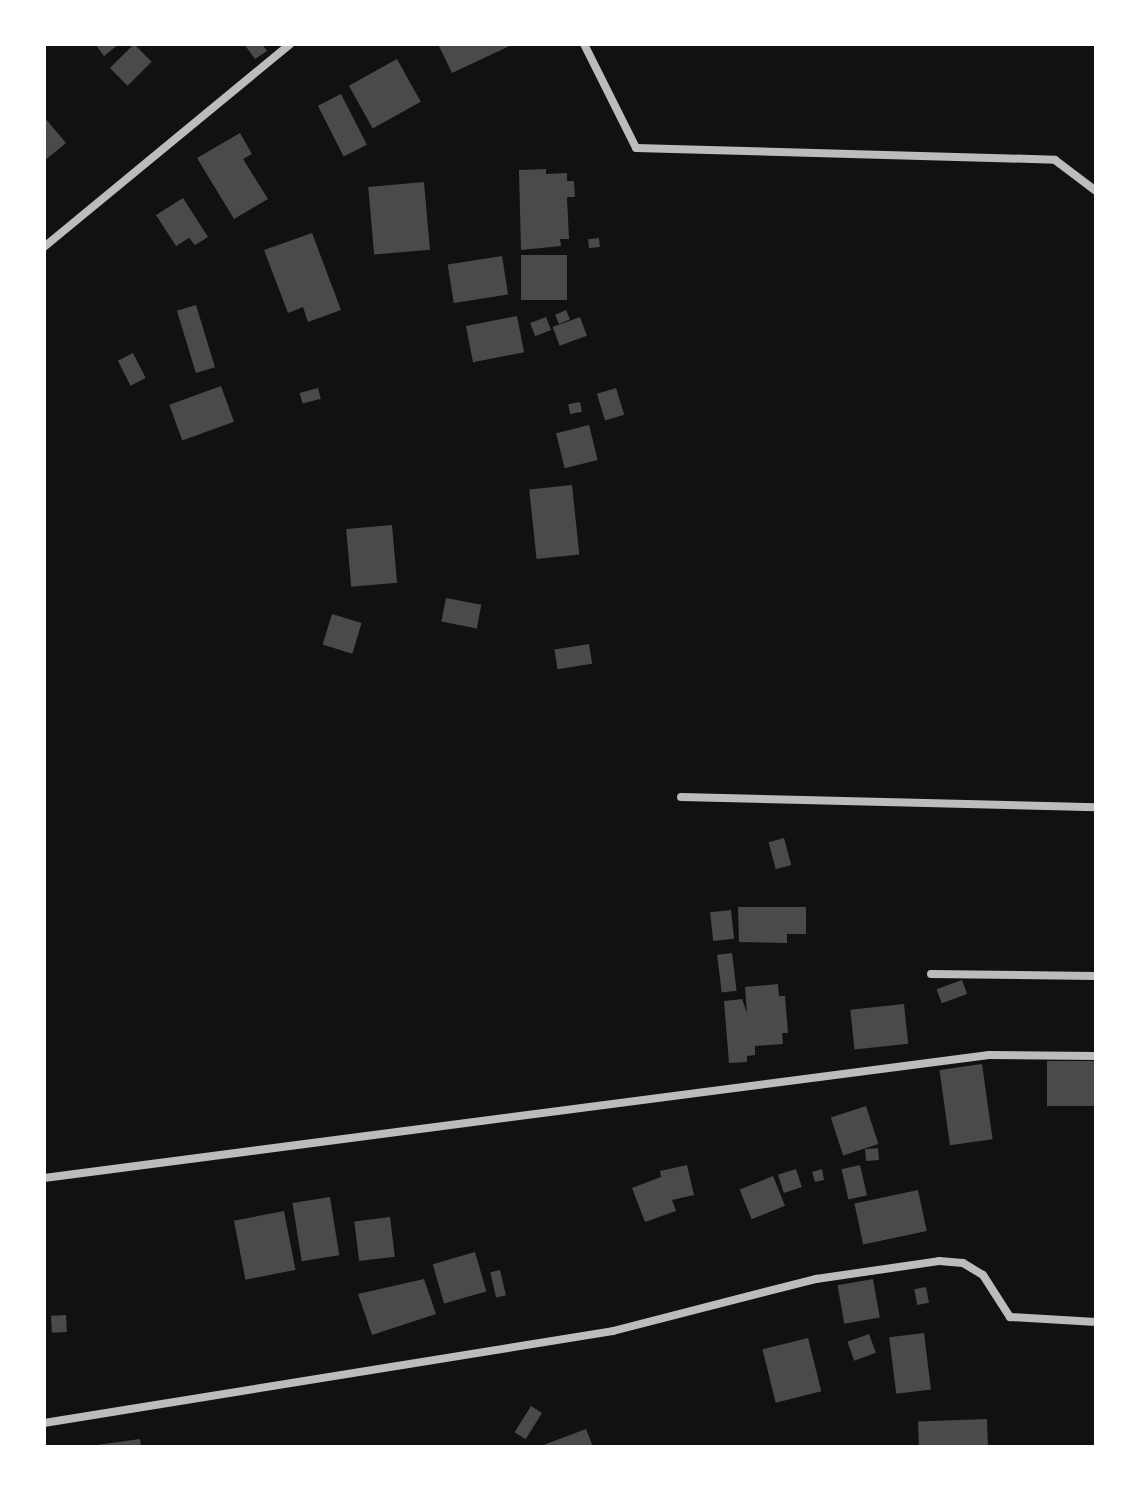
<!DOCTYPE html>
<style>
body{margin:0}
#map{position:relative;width:1140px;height:1491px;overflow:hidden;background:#111;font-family:"Roboto Condensed",sans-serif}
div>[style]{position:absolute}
.building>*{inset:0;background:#4a4a4a;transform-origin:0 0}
.minor>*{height:8px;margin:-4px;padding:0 4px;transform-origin:4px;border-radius:4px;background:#bcbcbc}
span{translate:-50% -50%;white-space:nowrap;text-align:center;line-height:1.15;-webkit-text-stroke:8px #fff;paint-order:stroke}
.frame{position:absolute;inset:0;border:46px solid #fff;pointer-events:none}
</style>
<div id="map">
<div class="building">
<div style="clip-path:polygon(95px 44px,119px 44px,104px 56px)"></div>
<div style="left:134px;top:44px;width:25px;height:34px;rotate:45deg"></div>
<div style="clip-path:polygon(244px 44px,262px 44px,267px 51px,255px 59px)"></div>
<div style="clip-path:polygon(438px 44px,514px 44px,452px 73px)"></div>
<div style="left:397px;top:59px;width:49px;height:55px;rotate:61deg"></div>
<div style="left:341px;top:94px;width:57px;height:26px;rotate:63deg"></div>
<div style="clip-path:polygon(44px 117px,66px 143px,44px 161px)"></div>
<div style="clip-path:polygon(240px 133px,252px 154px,243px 159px,268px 199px,234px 219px,197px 158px)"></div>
<div style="clip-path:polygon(546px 169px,546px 174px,567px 173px,567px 181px,574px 181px,575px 197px,567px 197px,569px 239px,560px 239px,561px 246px,521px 250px,519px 170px)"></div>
<div style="left:424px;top:182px;width:68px;height:56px;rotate:85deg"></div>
<div style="clip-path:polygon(183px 198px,208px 237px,195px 245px,189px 238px,176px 246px,156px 215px)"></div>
<div style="clip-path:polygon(312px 233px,341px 310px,308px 322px,303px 307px,288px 313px,264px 250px)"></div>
<div style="left:599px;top:238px;width:9px;height:11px;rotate:84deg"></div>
<div style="left:521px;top:255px;width:46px;height:45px"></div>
<div style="left:502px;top:256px;width:39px;height:55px;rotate:81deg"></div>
<div style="left:196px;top:305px;width:65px;height:20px;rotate:73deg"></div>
<div style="left:566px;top:310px;width:10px;height:12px;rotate:66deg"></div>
<div style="left:517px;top:316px;width:37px;height:52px;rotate:79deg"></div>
<div style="left:546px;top:317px;width:14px;height:17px;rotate:69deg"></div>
<div style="left:580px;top:317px;width:20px;height:29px;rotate:70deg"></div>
<div style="left:133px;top:353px;width:28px;height:17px;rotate:63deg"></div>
<div style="left:221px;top:386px;width:38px;height:55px;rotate:70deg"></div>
<div style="left:318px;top:388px;width:11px;height:19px;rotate:75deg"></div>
<div style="left:616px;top:388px;width:28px;height:20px;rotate:73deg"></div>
<div style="left:580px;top:402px;width:10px;height:12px;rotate:79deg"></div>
<div style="left:589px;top:425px;width:36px;height:34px;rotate:76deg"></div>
<div style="left:572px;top:485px;width:70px;height:43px;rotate:84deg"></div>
<div style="left:392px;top:525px;width:58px;height:46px;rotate:85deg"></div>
<div style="left:446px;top:598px;width:36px;height:24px;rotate:11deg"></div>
<div style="left:332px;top:614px;width:31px;height:32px;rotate:17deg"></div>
<div style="left:589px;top:644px;width:20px;height:35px;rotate:81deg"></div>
<div style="left:784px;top:838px;width:28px;height:16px;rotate:75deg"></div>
<div style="clip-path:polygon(738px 907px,806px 907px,806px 934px,787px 934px,787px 943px,739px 942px)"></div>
<div style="left:731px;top:910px;width:29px;height:21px;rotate:84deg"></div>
<div style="left:732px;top:953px;width:38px;height:15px;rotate:83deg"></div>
<div style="left:962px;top:980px;width:15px;height:27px;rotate:70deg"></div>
<div style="clip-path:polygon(778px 984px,779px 996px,785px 996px,788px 1033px,782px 1033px,783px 1044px,755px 1046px,755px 1055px,747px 1056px,747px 1062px,729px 1063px,724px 1001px,742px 999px,747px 1013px,745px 987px)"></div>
<div style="left:904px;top:1004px;width:40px;height:54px;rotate:84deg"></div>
<div style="left:1096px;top:1061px;width:45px;height:49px;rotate:90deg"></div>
<div style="left:982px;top:1064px;width:76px;height:43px;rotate:82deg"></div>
<div style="left:866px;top:1106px;width:40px;height:37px;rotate:72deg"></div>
<div style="left:878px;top:1148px;width:12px;height:13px;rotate:85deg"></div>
<div style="clip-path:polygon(687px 1165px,694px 1195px,672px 1200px,676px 1211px,645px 1222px,632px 1188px,661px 1177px,660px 1171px)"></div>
<div style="left:860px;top:1165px;width:31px;height:19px;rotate:77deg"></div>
<div style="left:796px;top:1169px;width:19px;height:19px;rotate:72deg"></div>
<div style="clip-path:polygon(822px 1169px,824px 1180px,815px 1182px,812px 1172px)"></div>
<div style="left:773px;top:1176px;width:32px;height:36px;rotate:68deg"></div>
<div style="left:918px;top:1190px;width:42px;height:65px;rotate:78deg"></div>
<div style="left:330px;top:1197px;width:59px;height:38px;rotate:81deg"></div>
<div style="left:284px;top:1211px;width:60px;height:51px;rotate:79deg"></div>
<div style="left:390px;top:1217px;width:40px;height:36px;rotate:83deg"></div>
<div style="left:475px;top:1252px;width:41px;height:44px;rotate:74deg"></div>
<div style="left:500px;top:1270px;width:26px;height:10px;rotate:77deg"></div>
<div style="clip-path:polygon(424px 1279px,436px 1314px,372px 1335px,358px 1294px)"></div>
<div style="left:873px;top:1279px;width:39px;height:36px;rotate:80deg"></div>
<div style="left:926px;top:1287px;width:16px;height:12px;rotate:79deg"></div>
<div style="left:66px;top:1315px;width:17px;height:15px;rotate:87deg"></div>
<div style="left:924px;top:1333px;width:57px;height:35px;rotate:83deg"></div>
<div style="left:869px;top:1334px;width:20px;height:23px;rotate:70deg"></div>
<div style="left:808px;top:1338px;width:55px;height:47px;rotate:76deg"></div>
<div style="left:531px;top:1406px;width:13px;height:31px;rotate:32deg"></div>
<div style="left:987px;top:1419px;width:28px;height:69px;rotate:88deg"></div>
<div style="clip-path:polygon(586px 1429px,593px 1447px,538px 1447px)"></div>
<div style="clip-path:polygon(140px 1439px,141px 1447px,97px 1447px,97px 1445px)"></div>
</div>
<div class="minor">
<div style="left:584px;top:44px;width:116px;rotate:63.4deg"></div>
<div style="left:636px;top:148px;width:419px;rotate:1.6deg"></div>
<div style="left:1055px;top:160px;width:51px;rotate:37.1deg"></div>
<div style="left:44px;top:247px;width:319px;rotate:-39.5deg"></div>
<div style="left:681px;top:797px;width:415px;rotate:1.4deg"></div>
<div style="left:931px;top:974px;width:165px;rotate:0.7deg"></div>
<div style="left:44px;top:1178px;width:953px;rotate:-7.42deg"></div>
<div style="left:989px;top:1055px;width:107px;rotate:0.5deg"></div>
<div style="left:44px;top:1423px;width:576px;rotate:-9.18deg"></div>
<div style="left:613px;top:1331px;width:210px;rotate:-14.4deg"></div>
<div style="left:816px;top:1279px;width:124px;rotate:-8.3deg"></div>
<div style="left:939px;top:1261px;width:24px;rotate:5deg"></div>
<div style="left:963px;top:1263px;width:23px;rotate:31deg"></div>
<div style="left:983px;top:1275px;width:50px;rotate:57.3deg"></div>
<div style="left:1010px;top:1317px;width:86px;rotate:3.3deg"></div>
</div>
<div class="frame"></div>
</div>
